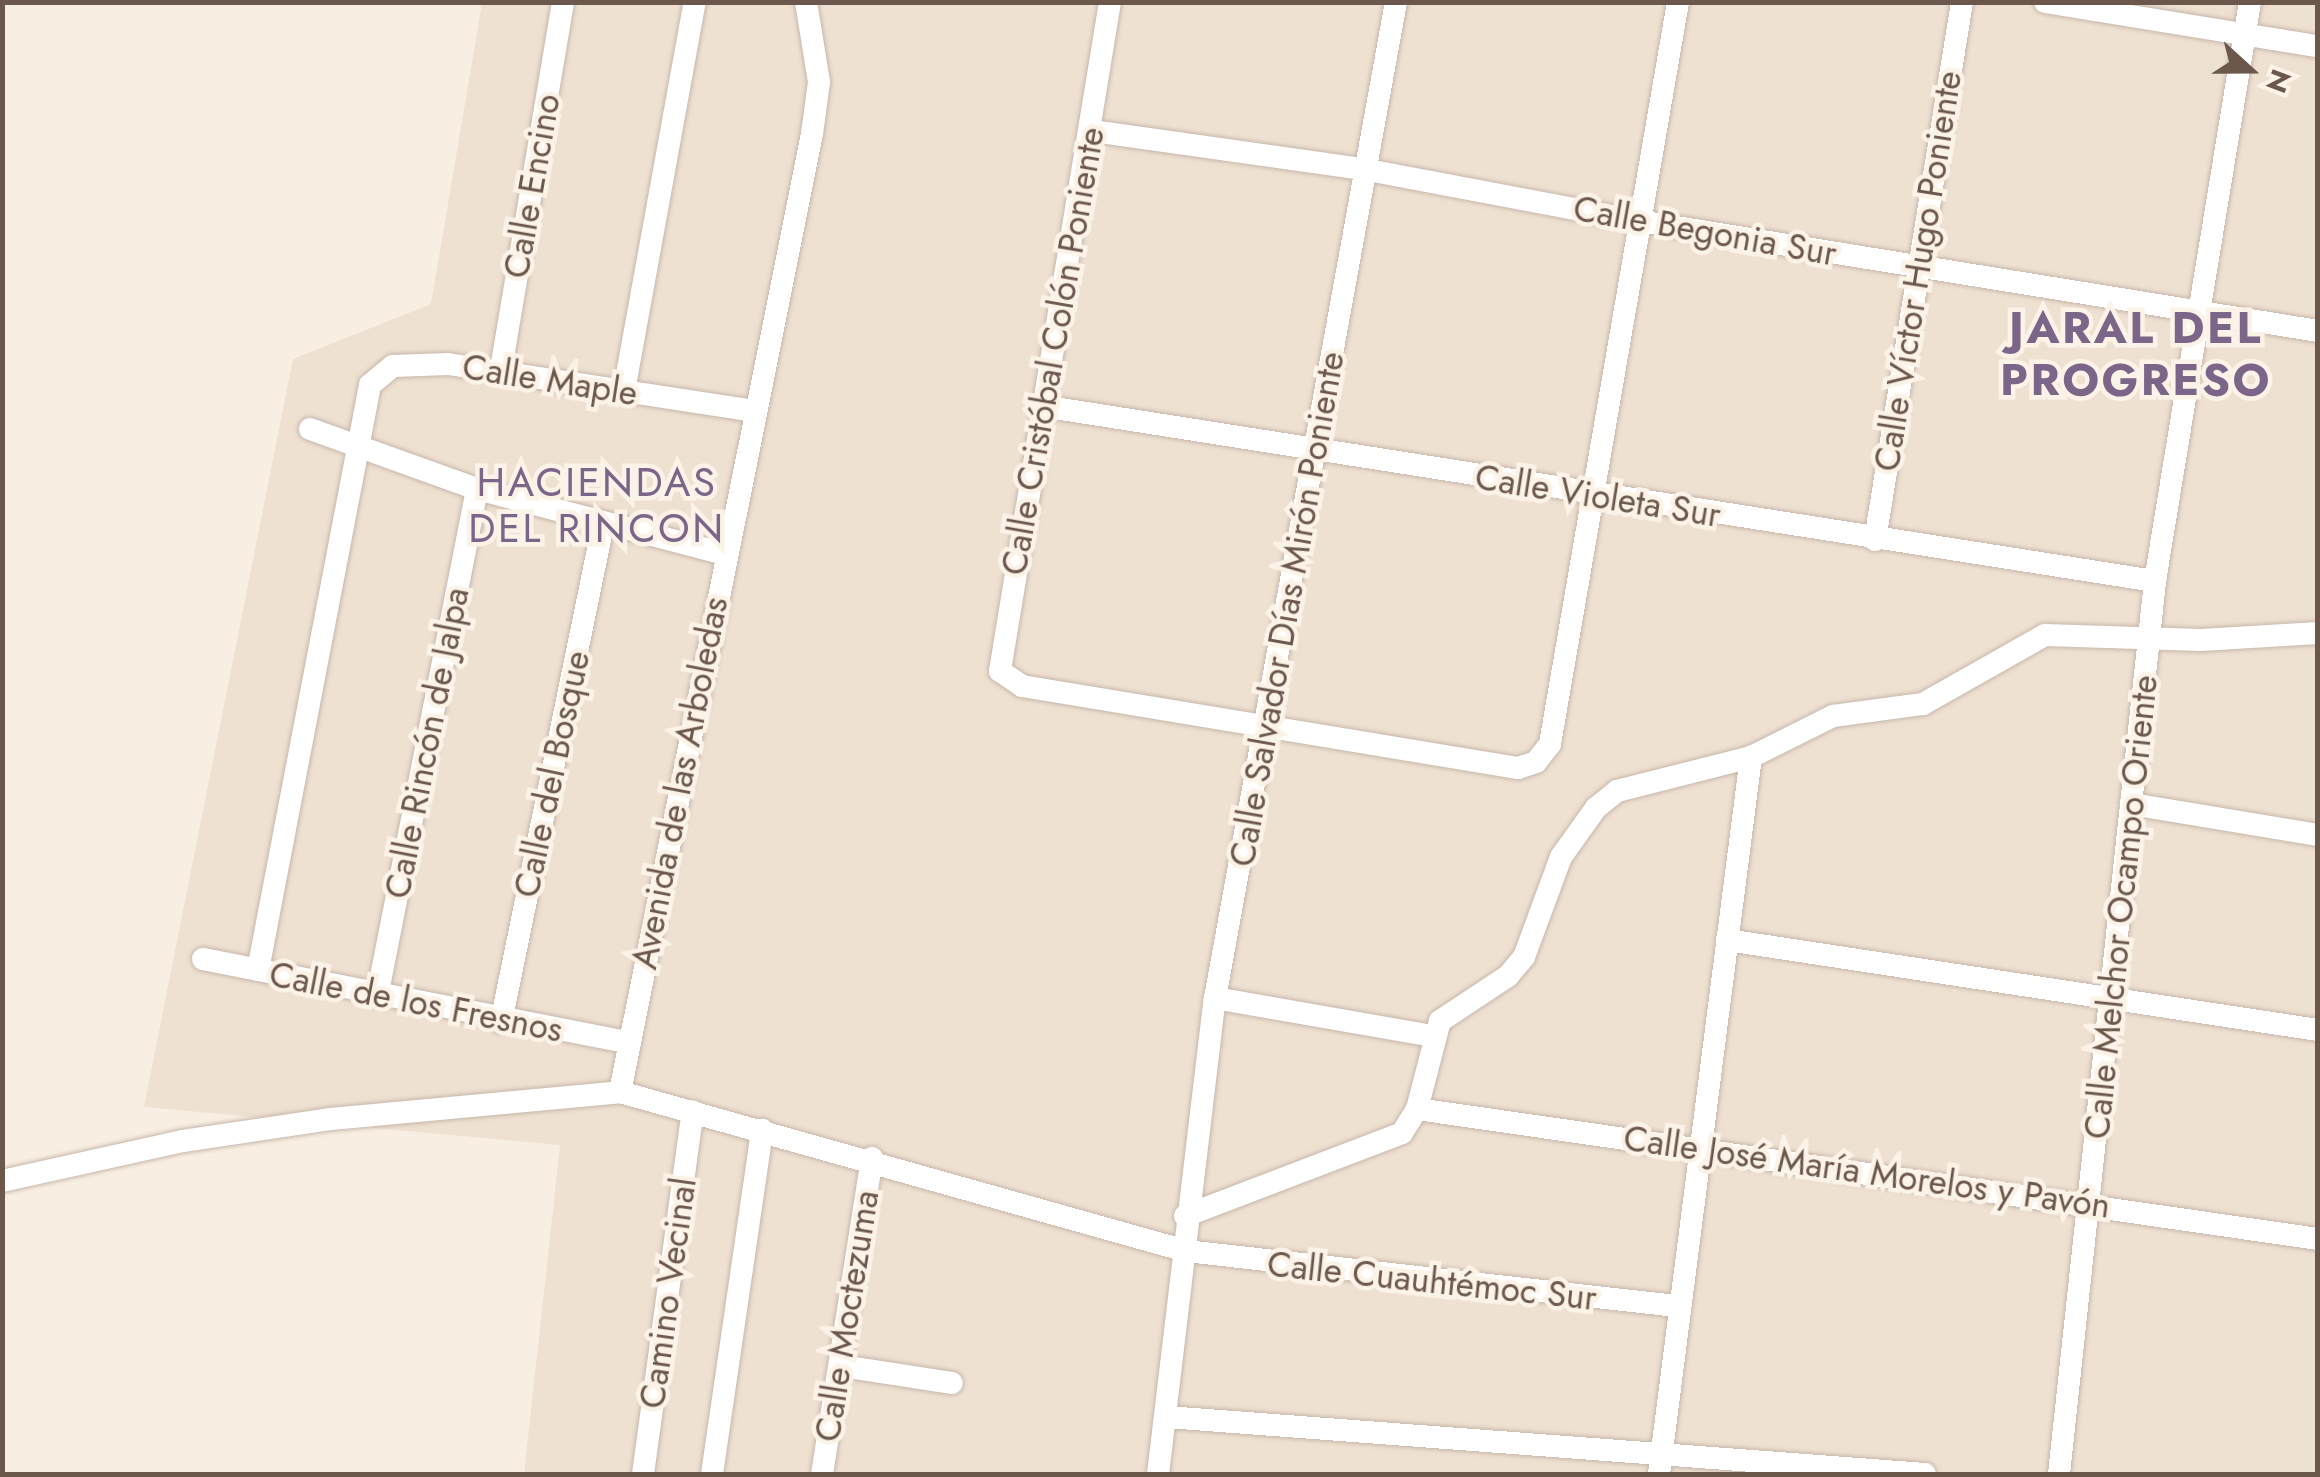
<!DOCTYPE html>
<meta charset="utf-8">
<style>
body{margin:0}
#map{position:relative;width:2320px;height:1477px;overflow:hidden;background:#f8efe2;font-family:Jost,sans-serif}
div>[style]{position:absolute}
.residential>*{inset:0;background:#efe1d2}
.roads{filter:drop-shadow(0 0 2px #c7b7ab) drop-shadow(0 0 2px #c7b7ab)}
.minor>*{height:22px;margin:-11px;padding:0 11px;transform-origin:11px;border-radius:11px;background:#fff}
span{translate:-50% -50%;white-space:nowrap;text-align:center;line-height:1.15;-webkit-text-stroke:9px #fcf3e8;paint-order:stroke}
.street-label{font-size:35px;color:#6c574c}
.quarter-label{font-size:40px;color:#7b6589;letter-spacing:2.5px}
.district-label{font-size:45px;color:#7b6589;font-weight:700;letter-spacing:2.5px}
.frame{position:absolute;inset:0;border:5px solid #6c574c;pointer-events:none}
.north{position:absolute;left:2200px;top:20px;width:100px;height:100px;-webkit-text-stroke:8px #fcf3e8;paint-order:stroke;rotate:111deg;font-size:28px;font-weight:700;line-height:40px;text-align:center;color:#6c574c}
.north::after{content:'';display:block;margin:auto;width:35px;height:45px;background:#6c574c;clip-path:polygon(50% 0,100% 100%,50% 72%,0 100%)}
</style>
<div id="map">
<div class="residential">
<div style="clip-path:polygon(482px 3px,2317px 3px,2317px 1474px,524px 1474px,560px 1145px,144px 1107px,293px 359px,431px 304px)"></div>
</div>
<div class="roads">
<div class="minor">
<div style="left:1110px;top:2px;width:678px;rotate:99.34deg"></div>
<div style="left:1000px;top:671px;width:27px;rotate:34deg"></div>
<div style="left:1022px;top:686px;width:503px;rotate:9.39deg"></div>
<div style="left:1518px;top:768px;width:19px;rotate:-18deg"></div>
<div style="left:1536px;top:762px;width:23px;rotate:-52deg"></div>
<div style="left:1550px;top:744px;width:753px;rotate:-80.21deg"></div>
<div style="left:2045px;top:2px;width:277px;rotate:9.2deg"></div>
<div style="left:1092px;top:131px;width:279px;rotate:8deg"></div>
<div style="left:1368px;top:170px;width:276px;rotate:10.7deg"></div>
<div style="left:1639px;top:221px;width:688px;rotate:9.2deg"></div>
<div style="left:501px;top:369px;width:372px;rotate:-80.4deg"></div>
<div style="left:624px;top:391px;width:395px;rotate:-79.7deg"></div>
<div style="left:1042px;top:406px;width:1127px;rotate:8.94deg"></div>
<div style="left:310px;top:429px;width:177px;rotate:19.8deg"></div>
<div style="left:477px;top:489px;width:255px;rotate:14.7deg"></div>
<div style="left:1875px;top:540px;width:545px;rotate:-80.81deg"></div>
<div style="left:2131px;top:804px;width:190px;rotate:9.4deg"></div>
<div style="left:1727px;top:940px;width:598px;rotate:8.66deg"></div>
<div style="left:203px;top:959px;width:435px;rotate:11.1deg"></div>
<div style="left:258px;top:970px;width:596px;rotate:-79.16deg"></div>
<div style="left:370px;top:385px;width:30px;rotate:-40deg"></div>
<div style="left:393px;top:366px;width:55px;rotate:-2.1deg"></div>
<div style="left:448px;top:364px;width:311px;rotate:8.7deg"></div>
<div style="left:377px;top:997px;width:518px;rotate:-78.86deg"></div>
<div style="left:1215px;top:998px;width:220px;rotate:9.9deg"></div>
<div style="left:501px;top:1022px;width:507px;rotate:-78.4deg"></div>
<div style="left:620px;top:1092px;width:977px;rotate:-78.67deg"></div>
<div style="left:812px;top:134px;width:52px;rotate:-82.3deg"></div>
<div style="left:819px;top:82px;width:81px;rotate:-99.2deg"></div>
<div style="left:1417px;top:1109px;width:910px;rotate:8.21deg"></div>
<div style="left:2px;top:1181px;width:185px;rotate:-12.5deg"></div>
<div style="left:183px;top:1141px;width:150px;rotate:-8.5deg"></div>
<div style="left:331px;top:1119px;width:290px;rotate:-5.3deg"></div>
<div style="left:620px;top:1092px;width:588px;rotate:15.69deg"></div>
<div style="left:1186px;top:1251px;width:497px;rotate:6.4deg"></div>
<div style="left:1185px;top:1216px;width:232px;rotate:-20.9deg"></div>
<div style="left:1402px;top:1133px;width:28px;rotate:-58deg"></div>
<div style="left:1417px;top:1109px;width:91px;rotate:-75.4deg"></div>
<div style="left:1440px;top:1021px;width:82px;rotate:-33.5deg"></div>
<div style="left:1508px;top:976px;width:25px;rotate:-50deg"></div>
<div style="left:1524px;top:957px;width:107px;rotate:-69.7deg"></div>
<div style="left:1561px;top:857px;width:60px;rotate:-54.5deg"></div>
<div style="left:1596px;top:808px;width:27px;rotate:-39deg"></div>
<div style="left:1617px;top:791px;width:138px;rotate:-14.2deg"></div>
<div style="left:1751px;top:757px;width:92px;rotate:-26.6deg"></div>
<div style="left:1833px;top:716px;width:91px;rotate:-7.6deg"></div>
<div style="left:1923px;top:704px;width:140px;rotate:-29.5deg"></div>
<div style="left:2045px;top:635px;width:156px;rotate:1.8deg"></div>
<div style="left:2201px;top:640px;width:117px;rotate:-3.4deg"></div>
<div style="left:842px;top:1366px;width:111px;rotate:8.8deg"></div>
<div style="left:1167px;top:1417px;width:760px;rotate:4.3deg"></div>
<div style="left:643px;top:1474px;width:366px;rotate:-82.2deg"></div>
<div style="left:712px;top:1474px;width:348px;rotate:-81.7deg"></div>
<div style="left:822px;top:1474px;width:320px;rotate:-81deg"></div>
<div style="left:1158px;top:1474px;width:479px;rotate:-83.2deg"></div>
<div style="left:1215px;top:998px;width:1012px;rotate:-79.7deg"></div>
<div style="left:1659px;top:1474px;width:723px;rotate:-82.69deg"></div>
<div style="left:2059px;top:1474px;width:898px;rotate:-83.86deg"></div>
<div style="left:2155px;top:581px;width:587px;rotate:-80.68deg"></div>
</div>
</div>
<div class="street-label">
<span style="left:532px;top:186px;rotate:-80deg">Calle Encino</span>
<span style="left:1705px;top:231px;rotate:10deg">Calle Begonia Sur</span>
<span style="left:1918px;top:271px;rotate:-81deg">Calle Víctor Hugo Poniente</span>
<span style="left:1053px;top:351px;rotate:-80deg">Calle Cristóbal Colón Poniente</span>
<span style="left:550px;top:380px;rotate:9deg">Calle Maple</span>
<span style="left:1598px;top:496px;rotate:9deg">Calle Violeta Sur</span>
<span style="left:1287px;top:609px;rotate:-80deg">Calle Salvador Días Mirón Poniente</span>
<span style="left:427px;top:743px;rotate:-79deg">Calle Rincón de Jalpa</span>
<span style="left:552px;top:774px;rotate:-78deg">Calle del Bosque</span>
<span style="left:680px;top:783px;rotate:-79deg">Avenida de las Arboledas</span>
<span style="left:2121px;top:907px;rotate:-84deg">Calle Melchor Ocampo Oriente</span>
<span style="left:416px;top:1002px;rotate:11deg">Calle de los Fresnos</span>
<span style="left:1867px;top:1172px;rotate:8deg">Calle José María Morelos y Pavón</span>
<span style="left:1432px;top:1281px;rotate:6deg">Calle Cuauhtémoc Sur</span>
<span style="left:668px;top:1293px;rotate:-82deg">Camino Vecinal</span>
<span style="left:847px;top:1316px;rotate:-81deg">Calle Moctezuma</span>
</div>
<div class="quarter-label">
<span style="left:597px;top:505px">HACIENDAS<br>DEL RINCON</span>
</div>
<div class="district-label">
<span style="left:2136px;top:354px">JARAL DEL<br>PROGRESO</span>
</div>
<div class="frame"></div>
<div class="north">N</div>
</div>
